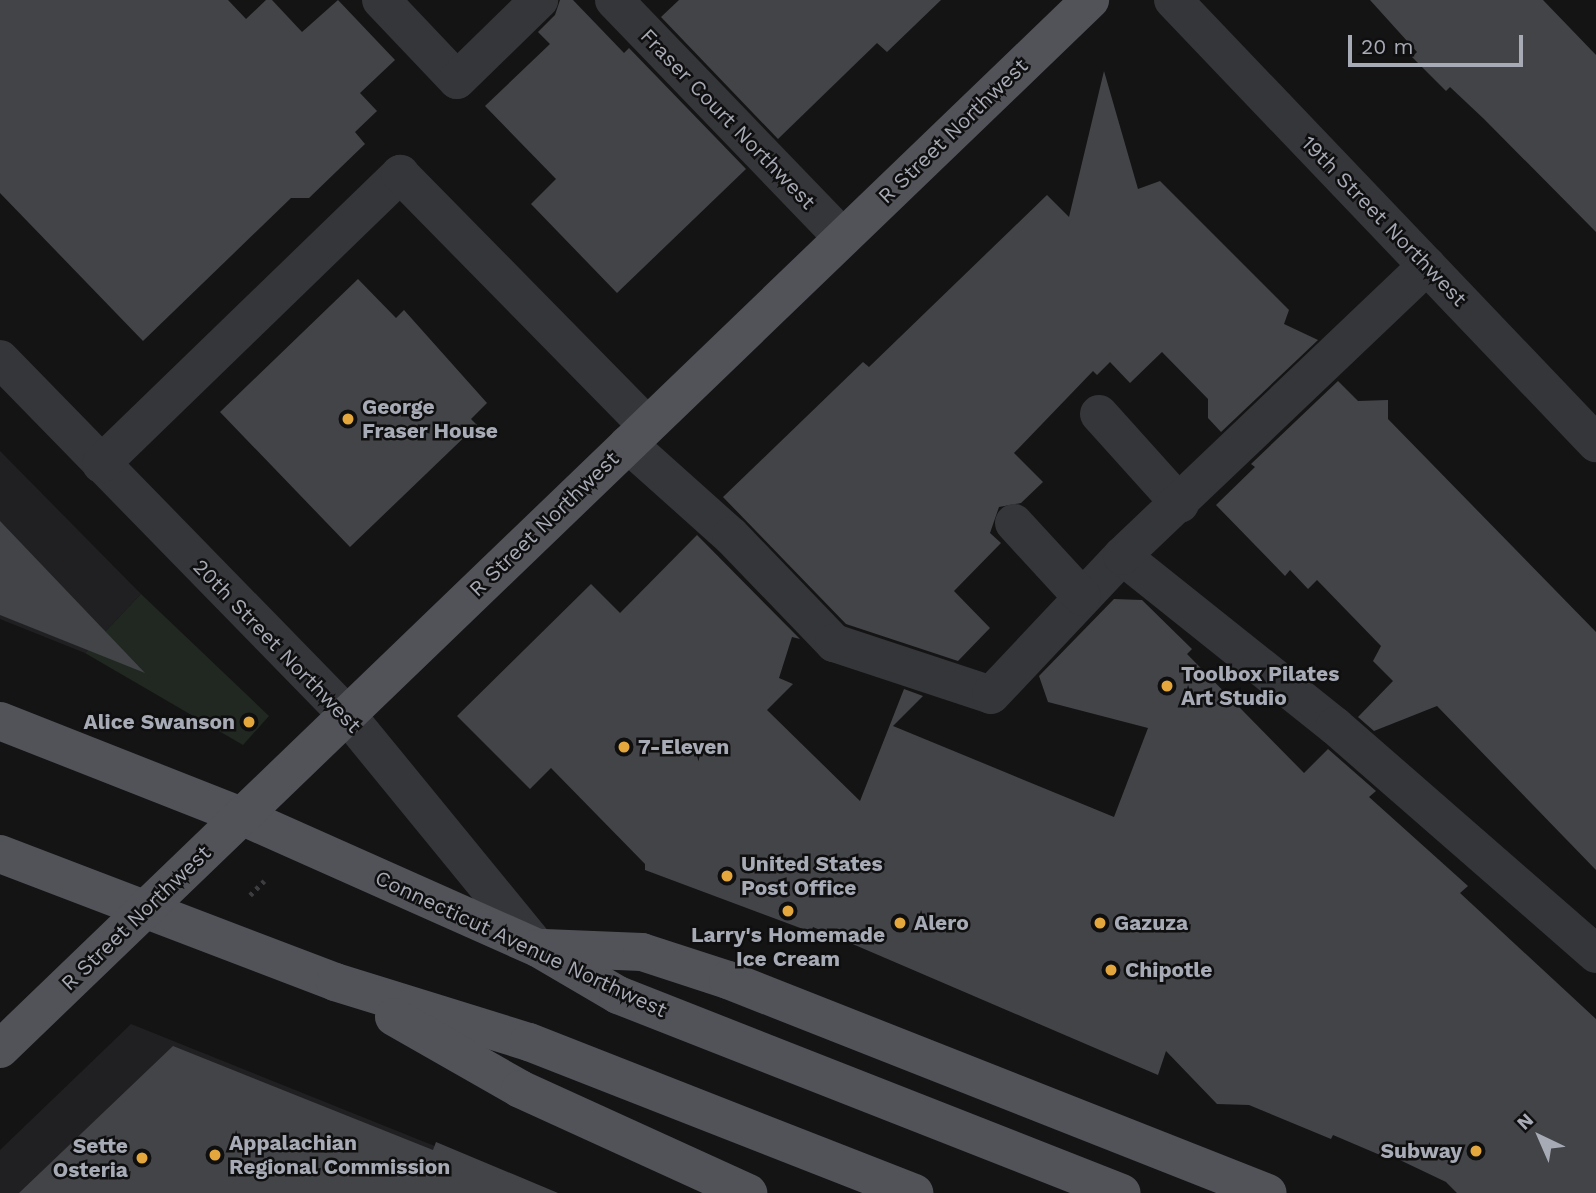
<!DOCTYPE html>
<style>
body{margin:0}
#map{position:relative;width:1596px;height:1193px;overflow:hidden;background:#141415;font-family:"Work Sans",sans-serif}
div>[style]{position:absolute}
.built>*{inset:0;background:#202022}
.green>*{inset:0;background:#202821}
.building>*{inset:0;background:#434448}
.path>*{height:4.5px;margin-top:-2.25px;transform-origin:0;background:repeating-linear-gradient(90deg,#3b3d41 0 3.5px,transparent 0 8.5px)}
.minor>*{height:38px;margin:-19px;padding:0 19px;transform-origin:19px;border-radius:19px;background:#35363a}
.major>*{height:38px;margin:-19px;padding:0 19px;transform-origin:19px;border-radius:19px;background:#515359}
.dots>*{width:19px;height:19px;translate:-50% -50%;box-sizing:border-box;border:4px solid #0f0f10;border-radius:50%}
span{translate:-50% -50%;white-space:nowrap;text-align:center;line-height:1.15;-webkit-text-stroke:5px #0f0f10;paint-order:stroke}
.street-label{font-size:21px;color:#a7abb5}
.poi-label{font-size:21px;color:#a7abb5;font-weight:700}
.left{translate:0 -50%;text-align:left}
.right{translate:-100% -50%;text-align:right}
.north{position:absolute;left:1505px;top:1102px;width:70px;height:70px;-webkit-text-stroke:5px #0f0f10;paint-order:stroke;rotate:316deg;font-size:19px;font-weight:700;line-height:28px;text-align:center;color:#a7abb5}
.north::after{content:'';display:block;margin:auto;width:24px;height:32px;background:#a7abb5;clip-path:polygon(50% 0,100% 100%,50% 72%,0 100%)}
.scale{position:absolute;left:1348px;top:35px;width:175px;height:32px;box-sizing:border-box;border:4px solid #a7abb5;border-top:0;padding-left:9px;font-size:21px;line-height:24px;white-space:nowrap;color:#a7abb5;-webkit-text-stroke:5px #0f0f10;paint-order:stroke}
</style>
<div id="map">
<div class="built">
<div style="clip-path:polygon(0 451px,141px 594px,85px 653px,0 619px)"></div>
<div style="clip-path:polygon(131px 1024px,552px 1193px,0 1193px,0 1150px)"></div>
</div>
<div class="green">
<div style="clip-path:polygon(141px 594px,269px 716px,243px 745px,85px 653px)"></div>
</div>
<div class="building">
<div style="clip-path:polygon(0 0,228px 0,246px 19px,266px 0,272px 0,302px 32px,338px 0,395px 60px,360px 93px,377px 111px,355px 132px,365px 144px,309px 198px,291px 198px,143px 341px,0 193px)"></div>
<div style="clip-path:polygon(560px 0,573px 0,624px 53px,629px 48px,746px 169px,617px 293px,531px 204px,556px 179px,485px 106px,550px 44px,538px 32px,555px 15px)"></div>
<div style="clip-path:polygon(679px 0,941px 0,887px 52px,877px 43px,778px 139px,661px 17px)"></div>
<div style="clip-path:polygon(1370px 0,1543px 0,1596px 55px,1596px 232px,1484px 119px,1450px 87px,1446px 91px,1412px 57px,1417px 52px)"></div>
<div style="clip-path:polygon(1104px 71px,1138px 189px,1160px 181px,1289px 310px,1284px 324px,1318px 340px,1221px 432px,1208px 418px,1208px 399px,1162px 352px,1130px 383px,1110px 362px,1097px 375px,1093px 371px,1014px 453px,1043px 482px,1021px 503px,999px 507px,990px 533px,1001px 543px,954px 591px,990px 628px,958px 661px,846px 624px,723px 497px,863px 362px,869px 367px,1047px 195px,1069px 217px)"></div>
<div style="clip-path:polygon(358px 279px,396px 318px,404px 310px,487px 403px,471px 419px,477px 425px,350px 547px,220px 412px)"></div>
<div style="clip-path:polygon(1338px 381px,1358px 401px,1388px 400px,1388px 419px,1596px 632px,1596px 870px,1437px 706px,1374px 731px,1358px 717px,1393px 681px,1373px 661px,1381px 646px,1317px 580px,1308px 589px,1290px 570px,1285px 576px,1216px 505px,1255px 467px,1251px 464px)"></div>
<div style="clip-path:polygon(0 521px,145px 673px,0 615px)"></div>
<div style="clip-path:polygon(697px 535px,800px 639px,792px 637px,779px 678px,793px 684px,767px 710px,860px 801px,904px 689px,923px 696px,893px 726px,1114px 817px,1148px 728px,1048px 702px,1039px 676px,1114px 599px,1142px 600px,1192px 649px,1187px 654px,1304px 773px,1328px 749px,1376px 791px,1369px 797px,1468px 886px,1460px 893px,1596px 1019px,1596px 1193px,1457px 1193px,1446px 1182px,1381px 1151px,1380px 1155px,1333px 1135px,1331px 1139px,1249px 1105px,1217px 1104px,1166px 1051px,1158px 1075px,813px 927px,811px 932px,645px 870px,645px 864px,551px 768px,530px 789px,457px 716px,591px 584px,620px 613px)"></div>
<div style="clip-path:polygon(173px 1046px,433px 1150px,436px 1142px,558px 1193px,19px 1193px)"></div>
</div>
<div class="path">
<div style="left:250px;top:895px;width:20px;rotate:-45deg"></div>
</div>
<div class="minor">
<div style="left:381px;top:0;width:110px;rotate:46.5deg"></div>
<div style="left:457px;top:80px;width:115px;rotate:-44.3deg"></div>
<div style="left:614px;top:0;width:330px;rotate:46.1deg"></div>
<div style="left:1173px;top:0;width:613px;rotate:46.32deg"></div>
<div style="left:0;top:359px;width:497px;rotate:45.7deg"></div>
<div style="left:347px;top:715px;width:301px;rotate:50.7deg"></div>
<div style="left:1099px;top:414px;width:121px;rotate:48deg"></div>
<div style="left:628px;top:444px;width:138px;rotate:41.8deg"></div>
<div style="left:731px;top:536px;width:149px;rotate:46.1deg"></div>
<div style="left:834px;top:643px;width:165px;rotate:18.3deg"></div>
<div style="left:991px;top:695px;width:191px;rotate:-46.7deg"></div>
<div style="left:1122px;top:556px;width:273px;rotate:38.6deg"></div>
<div style="left:1335px;top:726px;width:347px;rotate:41.1deg"></div>
<div style="left:101px;top:464px;width:417px;rotate:-44.1deg"></div>
<div style="left:400px;top:174px;width:352px;rotate:45.5deg"></div>
<div style="left:1014px;top:523px;width:100px;rotate:47.4deg"></div>
<div style="left:1122px;top:556px;width:421px;rotate:-43.6deg"></div>
</div>
<div class="major">
<div style="left:0;top:721px;width:259px;rotate:21.5deg"></div>
<div style="left:241px;top:816px;width:325px;rotate:24deg"></div>
<div style="left:538px;top:948px;width:93px;rotate:30.4deg"></div>
<div style="left:618px;top:995px;width:541px;rotate:21.45deg"></div>
<div style="left:0;top:854px;width:359px;rotate:20.9deg"></div>
<div style="left:335px;top:982px;width:203px;rotate:17.2deg"></div>
<div style="left:529px;top:1042px;width:414px;rotate:21.4deg"></div>
<div style="left:544px;top:948px;width:98px;rotate:2.3deg"></div>
<div style="left:642px;top:952px;width:90px;rotate:18deg"></div>
<div style="left:728px;top:980px;width:580px;rotate:21.53deg"></div>
<div style="left:394px;top:1017px;width:145px;rotate:29.7deg"></div>
<div style="left:520px;top:1089px;width:251px;rotate:24.5deg"></div>
<div style="left:0;top:1049px;width:1513px;rotate:-43.9deg"></div>
</div>
<div class="dots">
<div style="left:348px;top:419px;background:#e3a73e"></div>
<div style="left:1167px;top:686px;background:#e3a73e"></div>
<div style="left:249px;top:722px;background:#e3a73e"></div>
<div style="left:624px;top:747px;background:#e3a73e"></div>
<div style="left:727px;top:876px;background:#e3a73e"></div>
<div style="left:788px;top:911px;background:#e3a73e"></div>
<div style="left:900px;top:923px;background:#e3a73e"></div>
<div style="left:1100px;top:923px;background:#e3a73e"></div>
<div style="left:1111px;top:970px;background:#e3a73e"></div>
<div style="left:1476px;top:1151px;background:#e3a73e"></div>
<div style="left:215px;top:1155px;background:#e3a73e"></div>
<div style="left:142px;top:1158px;background:#e3a73e"></div>
</div>
<div class="street-label">
<span style="left:728px;top:119px;rotate:46deg">Fraser Court Northwest</span>
<span style="left:953px;top:131px;rotate:-44deg">R Street Northwest</span>
<span style="left:1384px;top:221px;rotate:46deg">19th Street Northwest</span>
<span style="left:544px;top:524px;rotate:-44deg">R Street Northwest</span>
<span style="left:277px;top:646px;rotate:46deg">20th Street Northwest</span>
<span style="left:136px;top:918px;rotate:-44deg">R Street Northwest</span>
<span style="left:521px;top:944px;rotate:25deg">Connecticut Avenue Northwest</span>
</div>
<div class="poi-label">
<span class="left" style="left:362px;top:419px">George<br>Fraser House</span>
<span class="left" style="left:1181px;top:686px">Toolbox Pilates<br>Art Studio</span>
<span class="right" style="left:235px;top:722px">Alice Swanson</span>
<span class="left" style="left:638px;top:747px">7-Eleven</span>
<span class="left" style="left:741px;top:876px">United States<br>Post Office</span>
<span class="left" style="left:914px;top:923px">Alero</span>
<span class="left" style="left:1114px;top:923px">Gazuza</span>
<span style="left:788px;top:947px">Larry's Homemade<br>Ice Cream</span>
<span class="left" style="left:1125px;top:970px">Chipotle</span>
<span class="left" style="left:229px;top:1155px">Appalachian<br>Regional Commission</span>
<span class="right" style="left:128px;top:1158px">Sette<br>Osteria</span>
<span class="right" style="left:1462px;top:1151px">Subway</span>
</div>
<div class="north">N</div>
<div class="scale">20 m</div>
</div>
